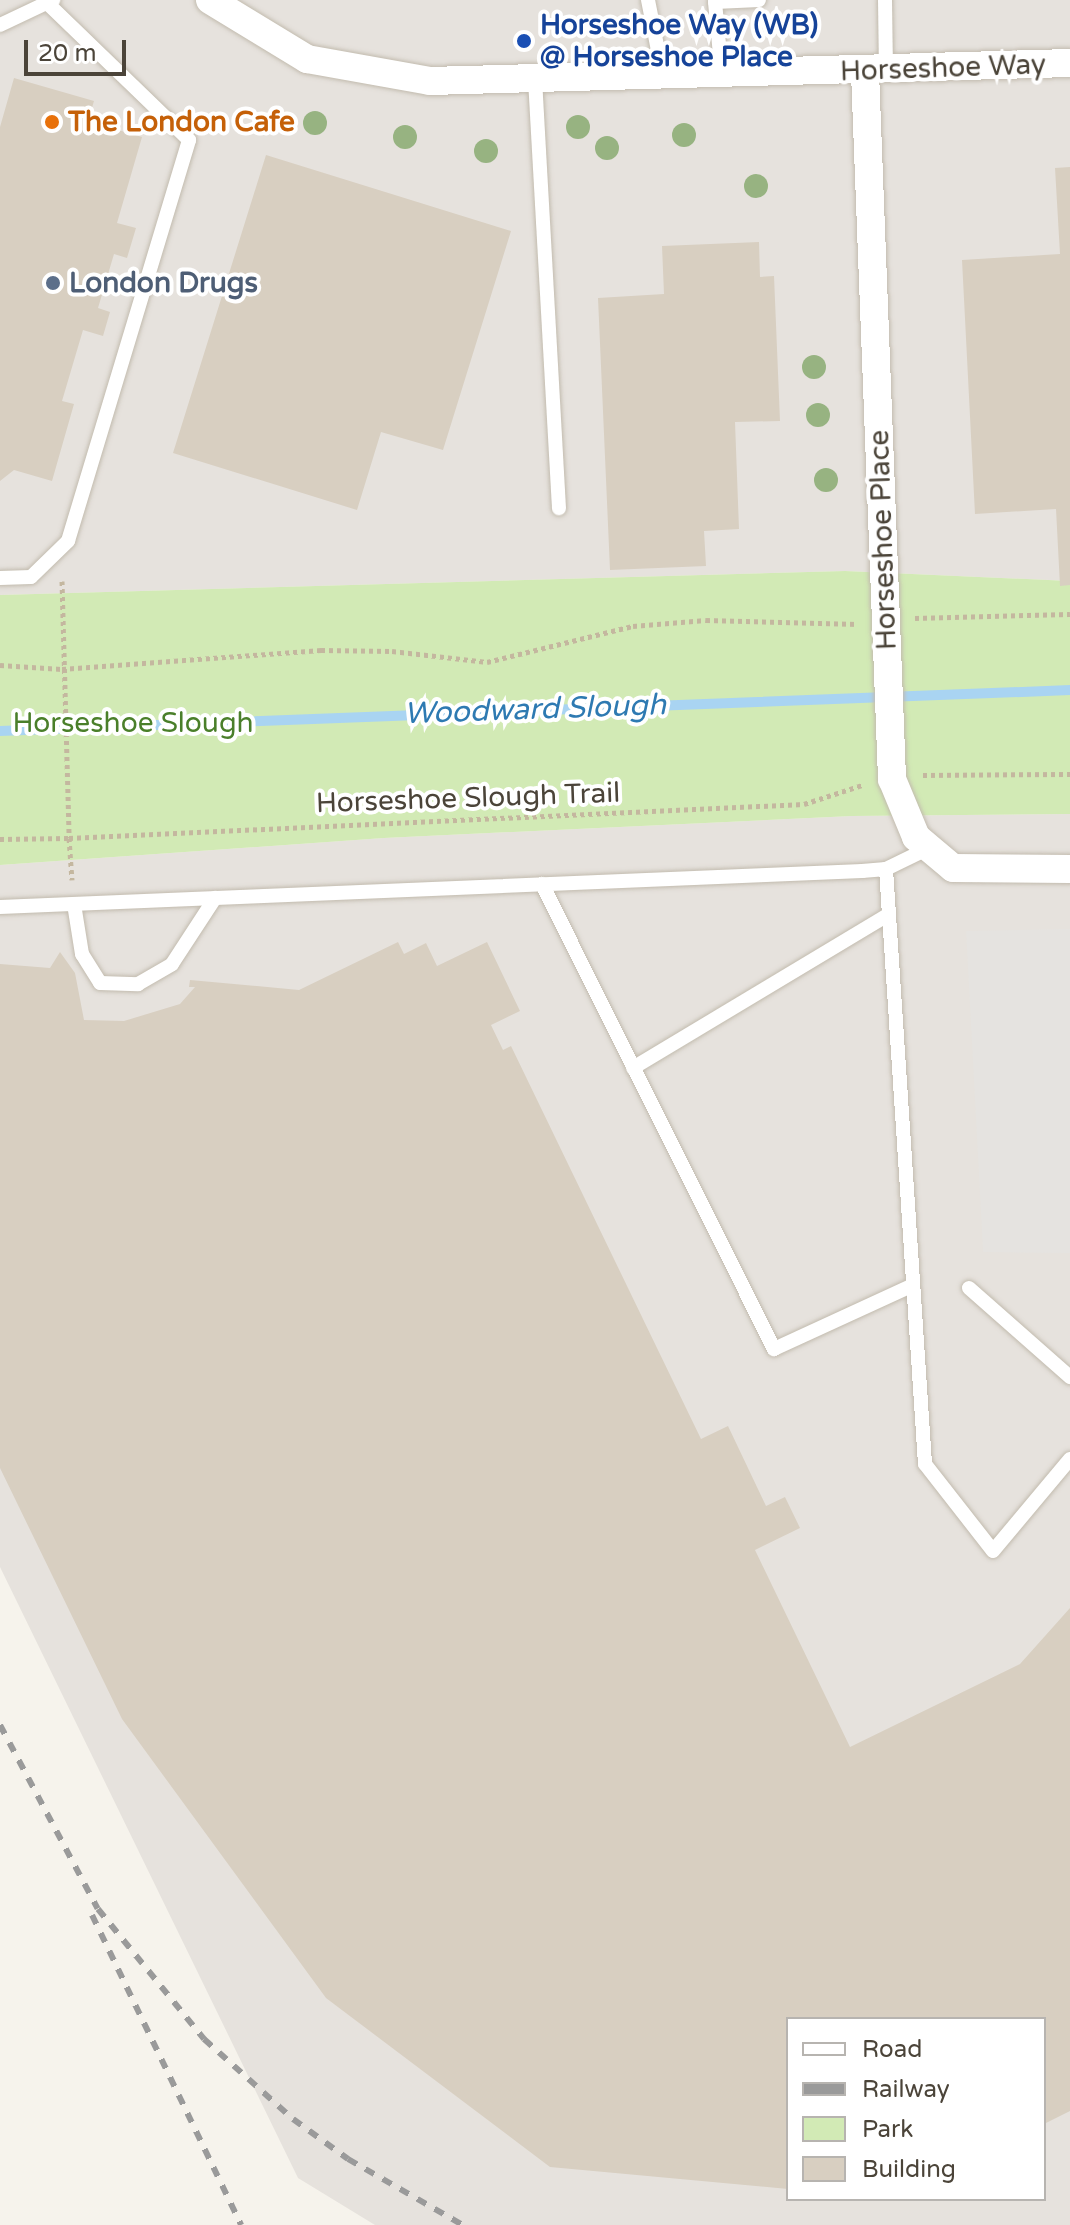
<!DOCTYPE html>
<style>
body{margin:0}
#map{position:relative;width:1070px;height:2225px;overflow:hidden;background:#f6f3ec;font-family:"Varela Round",sans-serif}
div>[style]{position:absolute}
.industrial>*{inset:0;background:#e6e2dd}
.green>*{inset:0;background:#d2eab5}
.parking>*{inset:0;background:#e5e3e0}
.stream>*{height:10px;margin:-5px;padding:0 5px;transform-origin:5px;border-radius:5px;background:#a9d4f2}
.building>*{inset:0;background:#d8cfc1}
.path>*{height:5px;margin-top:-2.5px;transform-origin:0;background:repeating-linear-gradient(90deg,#c4b79f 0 4px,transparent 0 8px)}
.roads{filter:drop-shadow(0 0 2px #c2bbae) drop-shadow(0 0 2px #c2bbae)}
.service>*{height:14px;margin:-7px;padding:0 7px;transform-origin:7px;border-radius:7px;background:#fff}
.minor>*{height:28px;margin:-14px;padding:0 14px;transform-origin:14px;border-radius:14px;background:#fff}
.rail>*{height:6px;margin-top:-3px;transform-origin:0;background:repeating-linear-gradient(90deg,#9a9a9a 0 10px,transparent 0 20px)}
.trees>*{width:24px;height:24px;margin:-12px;border-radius:50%;background:#97b381}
.dots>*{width:22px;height:22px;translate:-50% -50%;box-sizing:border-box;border:4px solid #fff;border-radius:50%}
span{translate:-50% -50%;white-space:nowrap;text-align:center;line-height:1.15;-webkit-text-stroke:8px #fff;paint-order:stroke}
.transit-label{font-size:28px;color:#164399;font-weight:700}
.left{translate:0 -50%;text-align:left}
.street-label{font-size:28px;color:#4b4439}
.food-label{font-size:28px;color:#c56008;font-weight:700}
.service-label{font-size:28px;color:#4e5e75;font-weight:700}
.park-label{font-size:28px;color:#4a7f2a}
.water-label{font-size:30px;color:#2e7ab2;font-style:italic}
.legend{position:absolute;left:786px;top:2017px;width:260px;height:184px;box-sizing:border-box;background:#fff;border:2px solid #b7b4b0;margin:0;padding:10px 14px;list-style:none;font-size:24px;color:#4b4439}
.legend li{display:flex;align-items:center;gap:16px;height:40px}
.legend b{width:40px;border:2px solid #b7b4b0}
.scale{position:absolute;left:24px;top:40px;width:102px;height:36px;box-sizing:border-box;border:4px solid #4b4439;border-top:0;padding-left:10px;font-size:24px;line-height:28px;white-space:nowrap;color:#4b4439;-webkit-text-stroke:6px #fff;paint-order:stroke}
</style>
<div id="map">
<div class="industrial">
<div style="clip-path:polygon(0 0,1070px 0,1070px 581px,845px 571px,0 595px)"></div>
<div style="clip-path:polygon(evenodd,1070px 814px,1070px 2225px,375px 2225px,298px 2178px,0 1567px,0 865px,384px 838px,852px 816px,1070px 814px,788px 2019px,1044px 2019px,1044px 2199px,788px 2199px,788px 2019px)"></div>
</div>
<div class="green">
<div style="clip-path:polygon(845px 571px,1070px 581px,1070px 814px,852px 816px,384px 838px,0 865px,0 595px)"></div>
</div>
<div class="parking">
<div style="clip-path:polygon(1070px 929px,1070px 1253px,983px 1252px,966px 931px)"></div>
</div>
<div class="stream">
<div style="left:0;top:731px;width:1071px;rotate:-2.19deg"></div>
</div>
<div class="building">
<div style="clip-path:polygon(14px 78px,94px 101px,88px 121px,142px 137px,117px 223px,136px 228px,127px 258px,114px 254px,98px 308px,110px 312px,103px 336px,83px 330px,62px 401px,74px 404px,52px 481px,14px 470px,0 481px,0 127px)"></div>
<div style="clip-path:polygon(266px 155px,511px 231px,443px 450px,381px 432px,357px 510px,173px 453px)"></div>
<div style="clip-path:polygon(1070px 167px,1070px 585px,1060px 586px,1056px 509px,975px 514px,962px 260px,1060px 254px,1055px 168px)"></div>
<div style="clip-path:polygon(759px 242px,760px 277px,774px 276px,780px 421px,735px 422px,739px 529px,704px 531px,706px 566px,610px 570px,598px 298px,664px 294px,662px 246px)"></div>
<div style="clip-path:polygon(398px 942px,404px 954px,426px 943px,437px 966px,487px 942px,520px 1011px,491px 1025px,503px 1050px,511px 1046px,701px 1439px,728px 1426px,766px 1506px,785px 1497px,800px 1528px,755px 1550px,850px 1747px,1020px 1664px,1070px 1608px,1070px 2111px,1044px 2124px,1044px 2019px,788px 2019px,788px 2189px,550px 2167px,326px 1998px,122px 1719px,0 1468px,0 964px,50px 968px,60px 952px,75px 973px,84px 1020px,124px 1021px,180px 1004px,195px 987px,189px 987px,190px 980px,299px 990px)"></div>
</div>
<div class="path">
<div style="left:62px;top:581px;width:257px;rotate:88.4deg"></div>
<div style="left:69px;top:838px;width:736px;rotate:-2.65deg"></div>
<div style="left:804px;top:804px;width:61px;rotate:-18.1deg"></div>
<div style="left:915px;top:618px;width:155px;rotate:-1.5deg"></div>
<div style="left:0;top:665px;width:62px;rotate:3.7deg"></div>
<div style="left:62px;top:669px;width:260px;rotate:-4.2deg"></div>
<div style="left:321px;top:650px;width:71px;rotate:0.8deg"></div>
<div style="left:392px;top:651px;width:96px;rotate:6.6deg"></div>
<div style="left:487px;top:662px;width:150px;rotate:-13.9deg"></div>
<div style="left:633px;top:626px;width:73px;rotate:-4.7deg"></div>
<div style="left:706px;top:620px;width:152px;rotate:1.5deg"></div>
<div style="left:923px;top:775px;width:147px;rotate:-0.4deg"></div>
<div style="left:0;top:839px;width:69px;rotate:-0.8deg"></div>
<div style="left:69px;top:838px;width:42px;rotate:85.9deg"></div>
</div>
<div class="roads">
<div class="service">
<div style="left:648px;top:0;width:77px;rotate:78.8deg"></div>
<div style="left:885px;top:0;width:71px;rotate:89.2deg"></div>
<div style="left:0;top:25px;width:59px;rotate:-25.3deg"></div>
<div style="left:722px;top:76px;width:74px;rotate:-95.4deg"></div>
<div style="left:715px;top:2px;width:44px;rotate:-2.6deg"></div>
<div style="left:535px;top:79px;width:430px;rotate:86.8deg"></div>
<div style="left:0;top:578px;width:31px;rotate:-2deg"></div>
<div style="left:31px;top:577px;width:52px;rotate:-44.2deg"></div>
<div style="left:68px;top:541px;width:419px;rotate:-73.2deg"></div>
<div style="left:189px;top:140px;width:197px;rotate:-136deg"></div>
<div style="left:886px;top:869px;width:596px;rotate:86.25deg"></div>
<div style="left:925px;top:1464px;width:110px;rotate:52deg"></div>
<div style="left:993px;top:1551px;width:120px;rotate:-50.1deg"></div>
<div style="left:542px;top:884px;width:520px;rotate:63.48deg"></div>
<div style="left:774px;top:1349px;width:153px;rotate:-24.7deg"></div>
<div style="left:74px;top:904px;width:51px;rotate:80.9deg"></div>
<div style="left:82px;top:954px;width:34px;rotate:58deg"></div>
<div style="left:100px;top:983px;width:38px;rotate:2deg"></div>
<div style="left:138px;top:984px;width:39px;rotate:-30deg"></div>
<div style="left:172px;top:964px;width:79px;rotate:-56.9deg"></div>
<div style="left:0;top:907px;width:863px;rotate:-2.39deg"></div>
<div style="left:862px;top:871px;width:24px;rotate:-5deg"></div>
<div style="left:886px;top:869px;width:46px;rotate:-26deg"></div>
<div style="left:633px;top:1068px;width:297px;rotate:-31deg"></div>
<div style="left:969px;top:1288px;width:135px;rotate:41.4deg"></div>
</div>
<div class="minor">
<div style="left:210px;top:0;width:114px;rotate:31.3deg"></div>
<div style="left:307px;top:59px;width:125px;rotate:10.1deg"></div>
<div style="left:430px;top:81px;width:640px;rotate:-1.61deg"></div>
<div style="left:865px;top:72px;width:708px;rotate:87.81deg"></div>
<div style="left:892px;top:779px;width:63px;rotate:67.5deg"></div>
<div style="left:916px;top:837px;width:48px;rotate:40deg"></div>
<div style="left:953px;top:868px;width:117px;rotate:0.5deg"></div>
</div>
</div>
<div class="rail">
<div style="left:0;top:1725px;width:208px;rotate:62deg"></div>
<div style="left:98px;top:1909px;width:168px;rotate:50.8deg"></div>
<div style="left:204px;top:2039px;width:120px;rotate:42deg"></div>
<div style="left:293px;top:2119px;width:68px;rotate:36deg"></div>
<div style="left:348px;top:2159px;width:133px;rotate:29.9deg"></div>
<div style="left:92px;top:1915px;width:344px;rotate:64.3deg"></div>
</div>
<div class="trees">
<div style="left:315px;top:123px"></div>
<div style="left:578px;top:127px"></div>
<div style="left:684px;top:135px"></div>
<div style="left:405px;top:137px"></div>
<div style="left:607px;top:148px"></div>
<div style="left:486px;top:151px"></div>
<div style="left:756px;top:186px"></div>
<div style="left:814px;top:367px"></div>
<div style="left:818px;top:415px"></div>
<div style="left:826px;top:480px"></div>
</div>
<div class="dots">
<div style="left:524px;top:41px;background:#1a4fb4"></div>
<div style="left:52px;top:122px;background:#e8710a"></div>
<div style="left:53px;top:283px;background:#5c6f8a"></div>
</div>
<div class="transit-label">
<span class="left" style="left:540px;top:41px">Horseshoe Way (WB)<br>@ Horseshoe Place</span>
</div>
<div class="street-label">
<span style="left:943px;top:68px;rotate:-2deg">Horseshoe Way</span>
<span style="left:883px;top:540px;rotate:-92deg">Horseshoe Place</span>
<span style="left:468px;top:798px;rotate:-2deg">Horseshoe Slough Trail</span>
</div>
<div class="food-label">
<span class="left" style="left:68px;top:122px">The London Cafe</span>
</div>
<div class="service-label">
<span class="left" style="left:69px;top:283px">London Drugs</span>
</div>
<div class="park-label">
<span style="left:133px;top:723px">Horseshoe Slough</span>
</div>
<div class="water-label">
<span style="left:535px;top:710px;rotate:-2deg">Woodward Slough</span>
</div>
<ul class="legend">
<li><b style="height:10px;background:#fff"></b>Road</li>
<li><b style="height:10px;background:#9a9a9a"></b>Railway</li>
<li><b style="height:22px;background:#d2eab5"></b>Park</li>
<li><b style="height:22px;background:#d8cfc1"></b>Building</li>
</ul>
<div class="scale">20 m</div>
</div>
